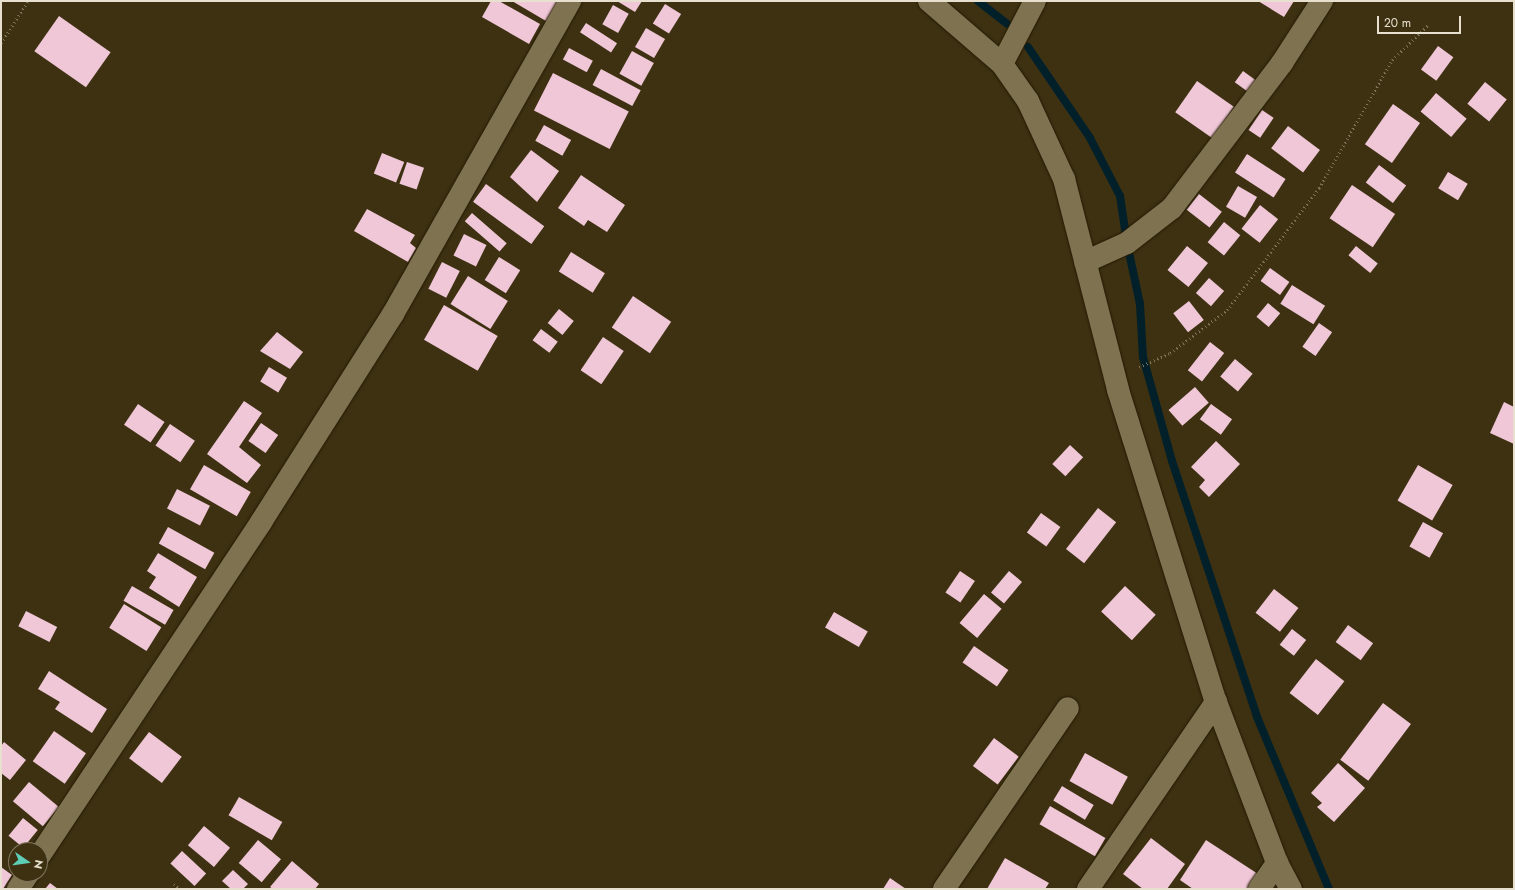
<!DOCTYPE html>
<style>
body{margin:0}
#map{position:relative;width:1515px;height:890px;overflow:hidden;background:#3d3112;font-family:Jost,sans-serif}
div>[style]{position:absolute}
.stream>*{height:8px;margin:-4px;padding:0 4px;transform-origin:4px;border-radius:4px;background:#02202a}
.building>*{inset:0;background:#efc7d7;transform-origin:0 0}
.path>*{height:2.5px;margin-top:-1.25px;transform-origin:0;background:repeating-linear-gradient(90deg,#7c7258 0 1px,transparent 0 4px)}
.roads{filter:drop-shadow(0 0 1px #241900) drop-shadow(0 0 1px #241900)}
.minor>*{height:22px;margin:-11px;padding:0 11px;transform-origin:11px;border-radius:11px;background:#7e7251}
.tertiary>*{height:22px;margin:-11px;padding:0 11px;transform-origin:11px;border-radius:11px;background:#7e7251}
span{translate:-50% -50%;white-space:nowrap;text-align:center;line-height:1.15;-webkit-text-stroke:4px #3d3112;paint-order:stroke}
.frame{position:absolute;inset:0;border:2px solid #e7e0ce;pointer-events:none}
.north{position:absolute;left:8px;top:842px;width:40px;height:40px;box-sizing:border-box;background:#3d3112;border:1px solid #81775d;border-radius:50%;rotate:103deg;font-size:11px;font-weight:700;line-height:16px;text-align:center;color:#e7e0ce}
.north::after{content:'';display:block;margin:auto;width:14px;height:18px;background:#5eceb7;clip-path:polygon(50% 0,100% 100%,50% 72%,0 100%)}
.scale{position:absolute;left:1377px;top:16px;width:84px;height:18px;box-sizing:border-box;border:2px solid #e7e0ce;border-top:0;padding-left:5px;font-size:12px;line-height:14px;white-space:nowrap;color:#e7e0ce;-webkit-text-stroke:3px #3d3112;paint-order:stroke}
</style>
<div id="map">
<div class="stream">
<div style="left:978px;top:1px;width:37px;rotate:38deg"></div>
<div style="left:1028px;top:47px;width:110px;rotate:55.7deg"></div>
<div style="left:1090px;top:138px;width:65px;rotate:62.7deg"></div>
<div style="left:1120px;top:196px;width:48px;rotate:81.5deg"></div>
<div style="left:1127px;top:243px;width:62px;rotate:78deg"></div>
<div style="left:1140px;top:304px;width:53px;rotate:86.8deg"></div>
<div style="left:1143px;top:357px;width:108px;rotate:74.4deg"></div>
<div style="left:1172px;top:461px;width:270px;rotate:71.6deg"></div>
<div style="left:1257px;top:717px;width:186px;rotate:67.3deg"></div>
</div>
<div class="building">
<div style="clip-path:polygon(491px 1px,499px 1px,540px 24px,529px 44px,482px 17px)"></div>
<div style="clip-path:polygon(512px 1px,558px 1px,546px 21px)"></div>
<div style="clip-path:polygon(617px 1px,642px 1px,635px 12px)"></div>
<div style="clip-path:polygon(1258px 1px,1294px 1px,1284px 17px)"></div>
<div style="left:665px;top:4px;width:19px;height:23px;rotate:32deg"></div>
<div style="left:613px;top:5px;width:18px;height:22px;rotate:29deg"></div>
<div style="left:59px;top:16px;width:63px;height:43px;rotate:35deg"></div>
<div style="left:586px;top:23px;width:37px;height:11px;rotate:33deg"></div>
<div style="left:646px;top:28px;width:22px;height:22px;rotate:30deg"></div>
<div style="left:1438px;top:46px;width:19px;height:29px;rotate:36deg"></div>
<div style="left:569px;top:48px;width:27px;height:13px;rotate:28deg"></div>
<div style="left:632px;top:51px;width:25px;height:26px;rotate:29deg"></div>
<div style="left:601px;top:69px;width:45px;height:18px;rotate:28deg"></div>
<div style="left:1243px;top:71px;width:17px;height:14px;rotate:36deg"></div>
<div style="left:553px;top:73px;width:85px;height:42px;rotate:27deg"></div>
<div style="left:1197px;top:81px;width:45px;height:38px;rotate:35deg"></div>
<div style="left:1485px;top:82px;width:28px;height:28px;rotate:39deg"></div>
<div style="left:1436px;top:93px;width:40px;height:24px;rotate:40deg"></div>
<div style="left:1393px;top:104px;width:33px;height:49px;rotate:35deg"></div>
<div style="left:1262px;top:110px;width:14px;height:24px;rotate:34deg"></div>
<div style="left:544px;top:125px;width:31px;height:18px;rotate:29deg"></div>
<div style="left:1288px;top:126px;width:40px;height:28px;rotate:37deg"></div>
<div style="clip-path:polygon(531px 150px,559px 171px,537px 202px,510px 177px)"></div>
<div style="left:382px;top:153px;width:24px;height:22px;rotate:22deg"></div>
<div style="left:1247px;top:154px;width:46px;height:22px;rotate:33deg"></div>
<div style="left:407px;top:162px;width:18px;height:23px;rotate:19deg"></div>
<div style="left:1379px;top:165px;width:34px;height:22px;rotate:37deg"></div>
<div style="left:1448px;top:172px;width:23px;height:19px;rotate:31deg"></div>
<div style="clip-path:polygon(581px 175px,625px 205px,607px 232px,588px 220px,584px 226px,558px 208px)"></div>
<div style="left:486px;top:184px;width:72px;height:22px;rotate:36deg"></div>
<div style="left:1352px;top:185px;width:52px;height:40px;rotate:34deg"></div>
<div style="left:1238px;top:186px;width:22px;height:24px;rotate:30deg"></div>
<div style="left:1199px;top:194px;width:29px;height:20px;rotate:38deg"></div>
<div style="left:1260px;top:205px;width:23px;height:30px;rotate:38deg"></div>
<div style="clip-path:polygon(367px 209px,415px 235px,410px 243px,416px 248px,408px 262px,354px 231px)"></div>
<div style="left:472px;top:213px;width:46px;height:11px;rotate:41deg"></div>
<div style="left:1224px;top:222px;width:21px;height:26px;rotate:39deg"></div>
<div style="left:464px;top:234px;width:25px;height:24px;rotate:26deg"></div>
<div style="left:1187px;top:246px;width:27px;height:31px;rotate:39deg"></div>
<div style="left:1356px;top:246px;width:28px;height:12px;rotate:39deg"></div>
<div style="left:571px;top:252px;width:40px;height:23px;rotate:32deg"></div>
<div style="left:499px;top:257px;width:25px;height:27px;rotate:32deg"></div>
<div style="left:442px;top:262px;width:20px;height:30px;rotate:27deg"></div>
<div style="left:1270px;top:268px;width:24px;height:16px;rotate:36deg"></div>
<div style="left:468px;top:276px;width:47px;height:33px;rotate:32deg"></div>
<div style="left:1209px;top:278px;width:20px;height:20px;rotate:41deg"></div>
<div style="left:1292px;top:285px;width:39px;height:22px;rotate:32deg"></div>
<div style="left:633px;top:296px;width:46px;height:38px;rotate:34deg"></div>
<div style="left:1189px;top:301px;width:24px;height:20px;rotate:52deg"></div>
<div style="left:1268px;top:303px;width:16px;height:18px;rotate:40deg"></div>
<div style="left:444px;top:305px;width:62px;height:40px;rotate:30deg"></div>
<div style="left:559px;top:309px;width:19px;height:18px;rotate:39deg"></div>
<div style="left:1319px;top:323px;width:16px;height:29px;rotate:35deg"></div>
<div style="left:541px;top:329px;width:21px;height:14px;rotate:37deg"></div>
<div style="clip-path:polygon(277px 332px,303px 352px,290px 369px,260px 351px)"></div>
<div style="left:603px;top:337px;width:25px;height:40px;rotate:34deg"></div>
<div style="left:1210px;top:342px;width:18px;height:36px;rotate:38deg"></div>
<div style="left:1235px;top:359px;width:23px;height:23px;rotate:40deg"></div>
<div style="left:269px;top:367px;width:21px;height:17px;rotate:31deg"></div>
<div style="left:1195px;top:387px;width:21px;height:35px;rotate:49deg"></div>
<div style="clip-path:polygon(244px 401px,262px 413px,239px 447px,261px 465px,247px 483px,207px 454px)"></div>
<div style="clip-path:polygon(1504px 402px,1514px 407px,1514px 444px,1490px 433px)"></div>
<div style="left:138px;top:404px;width:32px;height:25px;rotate:34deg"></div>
<div style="left:1211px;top:404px;width:26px;height:19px;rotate:36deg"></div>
<div style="left:261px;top:423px;width:21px;height:22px;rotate:35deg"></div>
<div style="left:170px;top:424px;width:30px;height:26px;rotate:34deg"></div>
<div style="clip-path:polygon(1216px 441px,1240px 464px,1209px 497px,1199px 487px,1205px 480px,1191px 467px)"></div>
<div style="left:1070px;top:445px;width:18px;height:26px;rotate:43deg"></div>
<div style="left:204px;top:465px;width:54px;height:28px;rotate:30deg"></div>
<div style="left:1418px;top:465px;width:40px;height:41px;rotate:30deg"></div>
<div style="left:177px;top:489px;width:37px;height:22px;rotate:27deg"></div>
<div style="left:1098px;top:508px;width:23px;height:52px;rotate:38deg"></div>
<div style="left:1041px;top:513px;width:24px;height:24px;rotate:36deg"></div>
<div style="left:1423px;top:522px;width:23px;height:28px;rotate:29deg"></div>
<div style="left:168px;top:527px;width:53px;height:19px;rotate:29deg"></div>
<div style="clip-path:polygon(158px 553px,197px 577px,179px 607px,149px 588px,156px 577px,147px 571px)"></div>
<div style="left:960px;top:571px;width:18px;height:26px;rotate:34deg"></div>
<div style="left:1009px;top:571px;width:17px;height:28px;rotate:40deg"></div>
<div style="left:132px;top:586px;width:48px;height:17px;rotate:30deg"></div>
<div style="left:1125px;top:586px;width:42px;height:35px;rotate:43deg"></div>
<div style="left:1274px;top:589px;width:31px;height:30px;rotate:38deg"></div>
<div style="left:984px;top:594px;width:23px;height:38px;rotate:40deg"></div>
<div style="left:124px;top:604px;width:44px;height:28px;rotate:32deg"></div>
<div style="left:26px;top:611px;width:35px;height:17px;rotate:27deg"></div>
<div style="left:834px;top:612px;width:39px;height:18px;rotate:30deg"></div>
<div style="left:1348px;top:625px;width:31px;height:21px;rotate:36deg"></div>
<div style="left:1292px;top:629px;width:18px;height:20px;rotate:38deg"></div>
<div style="left:974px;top:646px;width:42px;height:20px;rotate:35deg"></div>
<div style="left:1316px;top:659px;width:36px;height:43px;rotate:38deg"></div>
<div style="clip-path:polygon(49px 671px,107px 709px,92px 733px,55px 709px,60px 702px,38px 689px)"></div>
<div style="left:1383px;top:703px;width:35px;height:71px;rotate:37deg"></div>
<div style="left:54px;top:731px;width:39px;height:37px;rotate:35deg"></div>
<div style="left:149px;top:732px;width:41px;height:33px;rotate:37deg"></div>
<div style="left:994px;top:738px;width:31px;height:35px;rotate:37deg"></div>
<div style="clip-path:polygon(4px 742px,26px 760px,10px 780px,1px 773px,1px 746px)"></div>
<div style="left:1085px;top:753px;width:49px;height:32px;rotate:29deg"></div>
<div style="clip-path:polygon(1338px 763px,1365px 788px,1334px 822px,1317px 807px,1322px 803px,1311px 793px)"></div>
<div style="left:29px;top:782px;width:39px;height:25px;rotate:40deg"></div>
<div style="left:1062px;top:786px;width:37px;height:17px;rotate:31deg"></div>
<div style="left:239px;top:797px;width:50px;height:21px;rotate:30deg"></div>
<div style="left:1050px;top:806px;width:64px;height:21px;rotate:30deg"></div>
<div style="left:23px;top:818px;width:19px;height:23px;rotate:39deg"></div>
<div style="left:204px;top:826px;width:34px;height:25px;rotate:40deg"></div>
<div style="clip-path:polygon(1151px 838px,1185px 864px,1167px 889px,1143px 889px,1123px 874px)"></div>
<div style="left:258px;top:840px;width:30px;height:30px;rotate:40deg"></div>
<div style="clip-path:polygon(1206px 840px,1258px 874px,1248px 889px,1193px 889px,1180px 880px)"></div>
<div style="left:182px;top:851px;width:33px;height:17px;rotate:43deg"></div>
<div style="clip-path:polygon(1005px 858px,1049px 883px,1045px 889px,987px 889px)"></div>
<div style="clip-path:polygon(292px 861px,319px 884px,315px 889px,273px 889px,270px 887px)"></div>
<div style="clip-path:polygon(1px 867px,12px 875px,3px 889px,1px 889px)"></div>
<div style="clip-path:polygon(233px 870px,248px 884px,243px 889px,231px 889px,222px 881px)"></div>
<div style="clip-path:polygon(890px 878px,906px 889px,883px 889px)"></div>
<div style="clip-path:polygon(50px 883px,58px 889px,45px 889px)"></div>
</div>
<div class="path">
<div style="left:1px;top:43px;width:50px;rotate:-57.3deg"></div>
<div style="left:1139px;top:367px;width:34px;rotate:-24deg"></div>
<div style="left:1170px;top:353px;width:71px;rotate:-37deg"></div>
<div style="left:1227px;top:310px;width:153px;rotate:-53deg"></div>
<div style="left:1319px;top:188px;width:147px;rotate:-60.3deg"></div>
<div style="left:1392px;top:60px;width:50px;rotate:-44.2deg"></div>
<div style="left:174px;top:884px;width:8px;rotate:40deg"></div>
</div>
<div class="roads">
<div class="minor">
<div style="left:1002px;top:64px;width:71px;rotate:-62.4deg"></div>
<div style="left:1085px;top:262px;width:46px;rotate:-24.3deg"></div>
<div style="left:1127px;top:243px;width:57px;rotate:-37.9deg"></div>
<div style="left:1172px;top:208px;width:182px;rotate:-52.8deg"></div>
<div style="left:1282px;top:63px;width:74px;rotate:-57.2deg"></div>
<div style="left:40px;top:855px;width:400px;rotate:-56.4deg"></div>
<div style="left:261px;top:522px;width:246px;rotate:-57.6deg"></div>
<div style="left:393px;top:314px;width:360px;rotate:-60.5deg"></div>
<div style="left:18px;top:889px;width:18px;rotate:-56deg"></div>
<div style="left:944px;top:889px;width:219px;rotate:-55.6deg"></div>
<div style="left:1088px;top:889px;width:227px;rotate:-55.6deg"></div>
<div style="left:1259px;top:889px;width:32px;rotate:-55deg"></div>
</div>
<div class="tertiary">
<div style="left:929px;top:1px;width:96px;rotate:40.8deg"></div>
<div style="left:1002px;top:64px;width:45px;rotate:54.9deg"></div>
<div style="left:1028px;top:101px;width:86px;rotate:65.2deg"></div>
<div style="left:1064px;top:179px;width:218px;rotate:75.6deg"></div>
<div style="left:1118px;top:390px;width:327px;rotate:72.6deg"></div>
<div style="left:1216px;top:702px;width:172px;rotate:69.2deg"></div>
<div style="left:1277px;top:863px;width:30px;rotate:62deg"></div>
</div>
</div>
<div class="frame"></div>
<div class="north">N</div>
<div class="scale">20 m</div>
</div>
